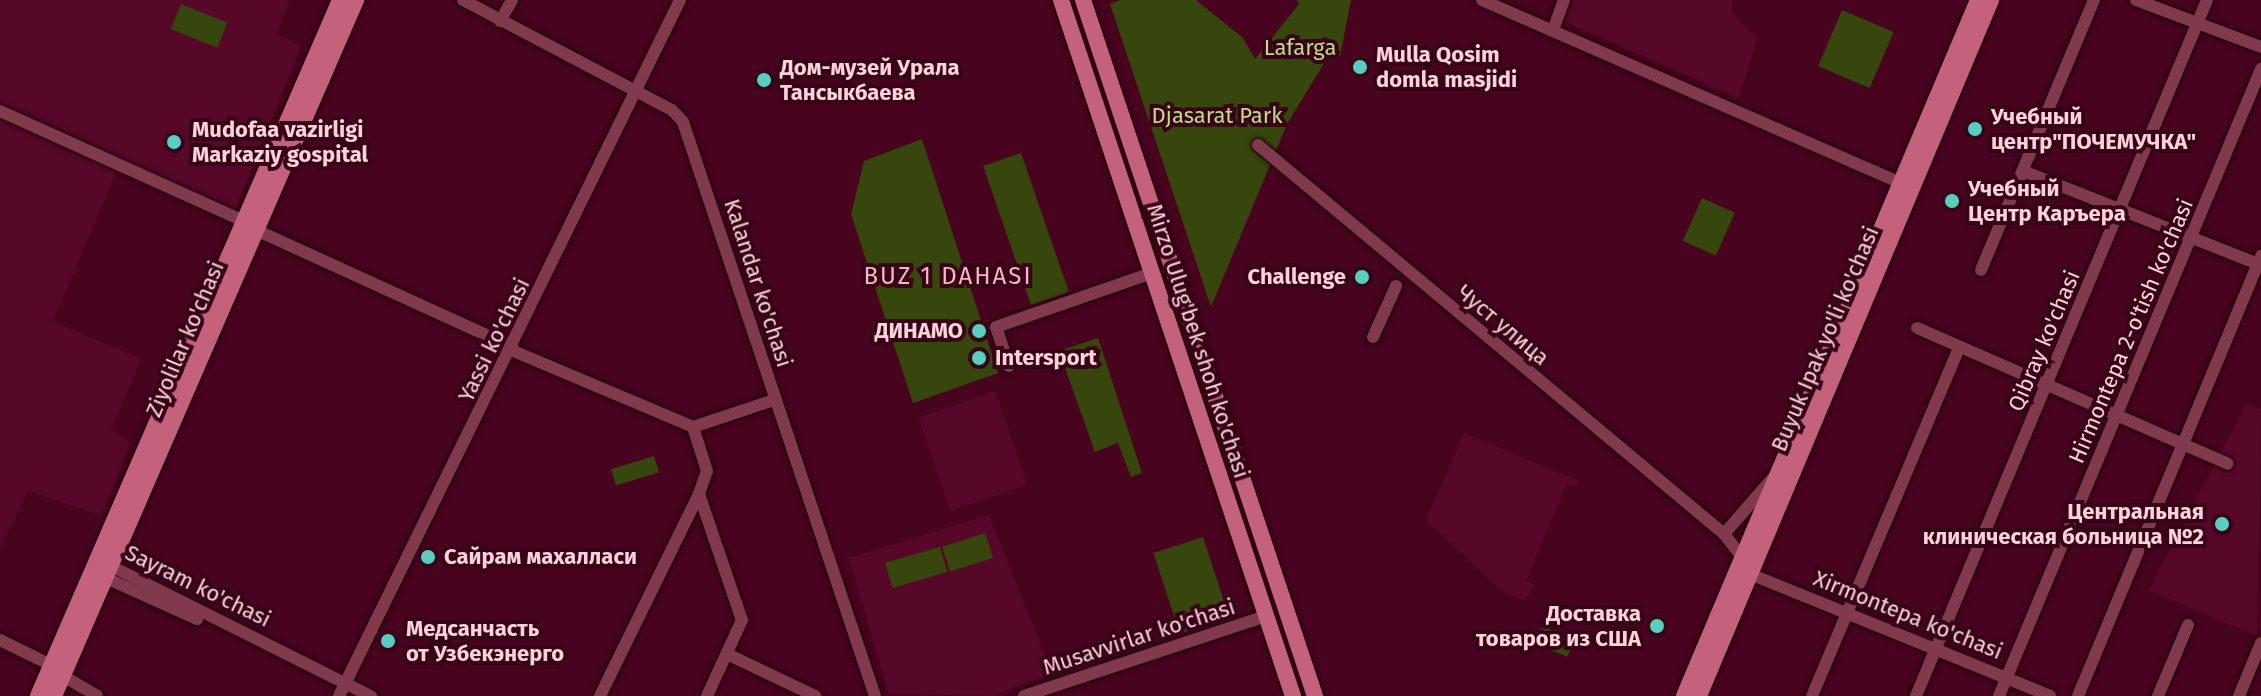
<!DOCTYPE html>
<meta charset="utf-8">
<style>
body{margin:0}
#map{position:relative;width:2261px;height:696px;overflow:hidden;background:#48031f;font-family:"Fira Sans",sans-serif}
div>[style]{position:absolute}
.built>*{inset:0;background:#570828;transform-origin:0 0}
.green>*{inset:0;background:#37460c;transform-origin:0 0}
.roads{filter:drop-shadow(0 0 2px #21010b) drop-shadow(0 0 2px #21010b)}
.minor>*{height:12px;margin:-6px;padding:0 6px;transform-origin:6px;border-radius:6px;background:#81394e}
.major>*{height:16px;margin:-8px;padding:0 8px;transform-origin:8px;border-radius:8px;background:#c4627d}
.dots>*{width:22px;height:22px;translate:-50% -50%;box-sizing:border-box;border:4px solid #370417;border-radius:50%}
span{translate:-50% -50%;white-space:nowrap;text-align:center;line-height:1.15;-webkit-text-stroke:8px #370417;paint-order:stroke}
.park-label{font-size:22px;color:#c0dc86}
.poi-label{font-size:22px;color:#fdd1db;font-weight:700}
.left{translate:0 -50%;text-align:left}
.right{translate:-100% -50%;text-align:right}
.street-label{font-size:22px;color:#fdd1db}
.neighbourhood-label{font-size:24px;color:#f8b4c4;letter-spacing:2px}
</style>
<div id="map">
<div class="built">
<div style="clip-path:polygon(0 0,290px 0,276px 34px,301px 46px,235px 210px,0 104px)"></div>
<div style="clip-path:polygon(1570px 0,1732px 0,1732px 13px,1757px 38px,1739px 98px,1563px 21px)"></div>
<div style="clip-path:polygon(0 119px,119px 165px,53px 321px,141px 359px,111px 430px,130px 442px,102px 515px,28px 491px,0 548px)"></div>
<div style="left:995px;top:391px;width:99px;height:81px;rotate:71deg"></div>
<div style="clip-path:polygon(2246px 404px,2261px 409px,2257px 636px,2149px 590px)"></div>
<div style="clip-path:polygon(1464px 433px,1579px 481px,1577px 486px,1567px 483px,1526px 581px,1535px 586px,1525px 600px,1504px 593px,1426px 520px)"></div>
<div style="clip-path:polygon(989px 515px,1052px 673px,993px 696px,889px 694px,849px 558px)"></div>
</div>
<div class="green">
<div style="clip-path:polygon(1120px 0,1196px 0,1243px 38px,1255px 59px,1299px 4px,1297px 0,1351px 0,1340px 56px,1329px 55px,1287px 124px,1211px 307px,1110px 4px)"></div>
<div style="left:181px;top:4px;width:50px;height:27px;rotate:22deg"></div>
<div style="left:1842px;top:10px;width:56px;height:61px;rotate:23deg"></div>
<div style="clip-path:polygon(922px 139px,998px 373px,913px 403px,851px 214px,864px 161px)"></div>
<div style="left:1021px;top:153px;width:147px;height:40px;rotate:71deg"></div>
<div style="left:1702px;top:198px;width:36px;height:47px;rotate:24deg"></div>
<div style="clip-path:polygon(1098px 338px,1142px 473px,1131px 477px,1118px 443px,1095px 452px,1059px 351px)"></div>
<div style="left:654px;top:456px;width:17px;height:45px;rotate:73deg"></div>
<div style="left:985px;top:533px;width:26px;height:45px;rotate:72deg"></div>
<div style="left:1203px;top:537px;width:85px;height:52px;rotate:72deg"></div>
<div style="left:940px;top:547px;width:26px;height:57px;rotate:74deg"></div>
<div style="left:1542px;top:626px;width:35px;height:19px;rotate:22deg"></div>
</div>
<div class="roads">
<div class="minor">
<div style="left:463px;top:0;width:236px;rotate:27.8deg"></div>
<div style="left:672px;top:110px;width:16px;rotate:47deg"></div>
<div style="left:683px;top:122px;width:605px;rotate:71.51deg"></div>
<div style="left:1482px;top:0;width:465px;rotate:23.6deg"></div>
<div style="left:2136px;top:0;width:134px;rotate:20.6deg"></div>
<div style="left:500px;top:21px;width:24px;rotate:-60deg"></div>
<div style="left:1553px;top:30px;width:32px;rotate:-70deg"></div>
<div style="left:0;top:111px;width:268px;rotate:24.3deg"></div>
<div style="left:1258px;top:145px;width:607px;rotate:39.85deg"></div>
<div style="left:1724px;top:534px;width:29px;rotate:52deg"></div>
<div style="left:2023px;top:171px;width:256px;rotate:21.6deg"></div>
<div style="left:256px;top:230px;width:282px;rotate:24.5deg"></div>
<div style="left:1981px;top:270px;width:293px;rotate:-67.3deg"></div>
<div style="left:1917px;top:328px;width:339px;rotate:23.6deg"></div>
<div style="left:1373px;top:337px;width:56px;rotate:-65.7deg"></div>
<div style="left:511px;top:350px;width:198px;rotate:22.9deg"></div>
<div style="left:1009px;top:366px;width:41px;rotate:-108.4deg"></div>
<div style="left:996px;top:327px;width:165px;rotate:-19.1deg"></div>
<div style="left:693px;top:427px;width:85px;rotate:-18.4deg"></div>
<div style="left:699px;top:494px;width:133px;rotate:71.2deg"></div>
<div style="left:742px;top:620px;width:84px;rotate:114.7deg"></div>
<div style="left:1724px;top:534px;width:73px;rotate:-48.9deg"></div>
<div style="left:111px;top:566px;width:291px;rotate:26.6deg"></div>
<div style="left:1750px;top:574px;width:324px;rotate:22.1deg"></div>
<div style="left:106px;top:578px;width:100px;rotate:24.3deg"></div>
<div style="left:0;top:640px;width:57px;rotate:26.1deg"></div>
<div style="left:727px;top:654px;width:98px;rotate:25.5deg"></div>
<div style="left:63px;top:676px;width:39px;rotate:30deg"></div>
<div style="left:339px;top:696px;width:775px;rotate:-63.9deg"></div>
<div style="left:600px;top:696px;width:225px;rotate:-63.9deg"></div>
<div style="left:699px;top:494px;width:24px;rotate:-71deg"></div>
<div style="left:707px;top:471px;width:46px;rotate:-107.7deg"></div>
<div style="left:1024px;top:696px;width:255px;rotate:-18.3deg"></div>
<div style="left:1812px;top:696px;width:376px;rotate:-67.1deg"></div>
<div style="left:1916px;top:696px;width:754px;rotate:-67.31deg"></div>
<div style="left:1999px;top:696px;width:680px;rotate:-67.32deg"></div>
<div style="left:2078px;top:696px;width:477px;rotate:-67.4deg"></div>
<div style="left:2158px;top:696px;width:77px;rotate:-67.1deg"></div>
<div style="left:2239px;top:696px;width:57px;rotate:-67.5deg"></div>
</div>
<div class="major">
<div style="left:1061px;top:0;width:734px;rotate:71.57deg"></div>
<div style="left:1083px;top:0;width:734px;rotate:71.57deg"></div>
<div style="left:38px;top:696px;width:759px;rotate:-66.54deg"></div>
<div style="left:54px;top:696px;width:759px;rotate:-66.54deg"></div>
<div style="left:1684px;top:696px;width:756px;rotate:-67.1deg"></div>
<div style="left:1699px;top:696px;width:755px;rotate:-67.24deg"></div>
</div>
</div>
<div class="dots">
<div style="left:1360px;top:67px;background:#59cebe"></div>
<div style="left:764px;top:80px;background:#59cebe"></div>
<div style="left:1975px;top:129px;background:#59cebe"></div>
<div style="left:174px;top:142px;background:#59cebe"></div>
<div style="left:1952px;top:201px;background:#59cebe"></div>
<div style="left:1362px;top:277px;background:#59cebe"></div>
<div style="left:979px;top:331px;background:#59cebe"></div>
<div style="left:979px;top:358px;background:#59cebe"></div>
<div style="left:2222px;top:524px;background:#59cebe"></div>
<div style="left:428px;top:557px;background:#59cebe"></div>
<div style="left:1657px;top:626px;background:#59cebe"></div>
<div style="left:388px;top:641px;background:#59cebe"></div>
</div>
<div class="park-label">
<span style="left:1300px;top:48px">Lafarga</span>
<span style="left:1217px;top:116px">Djasarat Park</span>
</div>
<div class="poi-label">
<span class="left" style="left:1376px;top:67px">Mulla Qosim<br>domla masjidi</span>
<span class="left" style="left:780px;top:80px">Дом-музей Урала<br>Тансыкбаева</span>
<span class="left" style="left:1991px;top:129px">Учебный<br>центр"ПОЧЕМУЧКА"</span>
<span class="left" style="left:192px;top:142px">Mudofaa vazirligi<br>Markaziy gospital</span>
<span class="left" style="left:1968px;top:201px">Учебный<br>Центр Каръера</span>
<span class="right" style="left:1346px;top:277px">Challenge</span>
<span class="right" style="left:963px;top:331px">ДИНАМО</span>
<span class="left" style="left:995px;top:358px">Intersport</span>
<span class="right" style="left:2204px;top:524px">Центральная<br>клиническая больница №2</span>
<span class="left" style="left:444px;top:557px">Сайрам махалласи</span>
<span class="right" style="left:1641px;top:626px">Доставка<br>товаров из США</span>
<span class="left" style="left:406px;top:641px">Медсанчасть<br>от Узбекэнерго</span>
</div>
<div class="street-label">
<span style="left:758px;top:283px;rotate:72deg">Kalandar ko'chasi</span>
<span style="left:1503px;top:325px;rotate:40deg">Чуст улица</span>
<span style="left:2131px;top:331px;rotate:-67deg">Hirmontepa 2-o'tish ko'chasi</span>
<span style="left:185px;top:339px;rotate:-67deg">Ziyolilar ko'chasi</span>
<span style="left:1825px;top:339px;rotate:-67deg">Buyuk Ipak yo'li ko'chasi</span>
<span style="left:494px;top:340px;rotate:-64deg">Yassi ko'chasi</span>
<span style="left:1198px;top:341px;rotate:72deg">Mirzo Ulug'bek shoh ko'chasi</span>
<span style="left:2044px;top:341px;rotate:-67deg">Qibray ko'chasi</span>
<span style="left:198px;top:586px;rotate:26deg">Sayram ko'chasi</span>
<span style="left:1908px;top:615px;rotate:22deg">Xirmontepa ko'chasi</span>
<span style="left:1139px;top:637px;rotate:-18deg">Musavvirlar ko'chasi</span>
</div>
<div class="neighbourhood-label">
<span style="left:948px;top:277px">BUZ 1 DAHASI</span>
</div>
</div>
